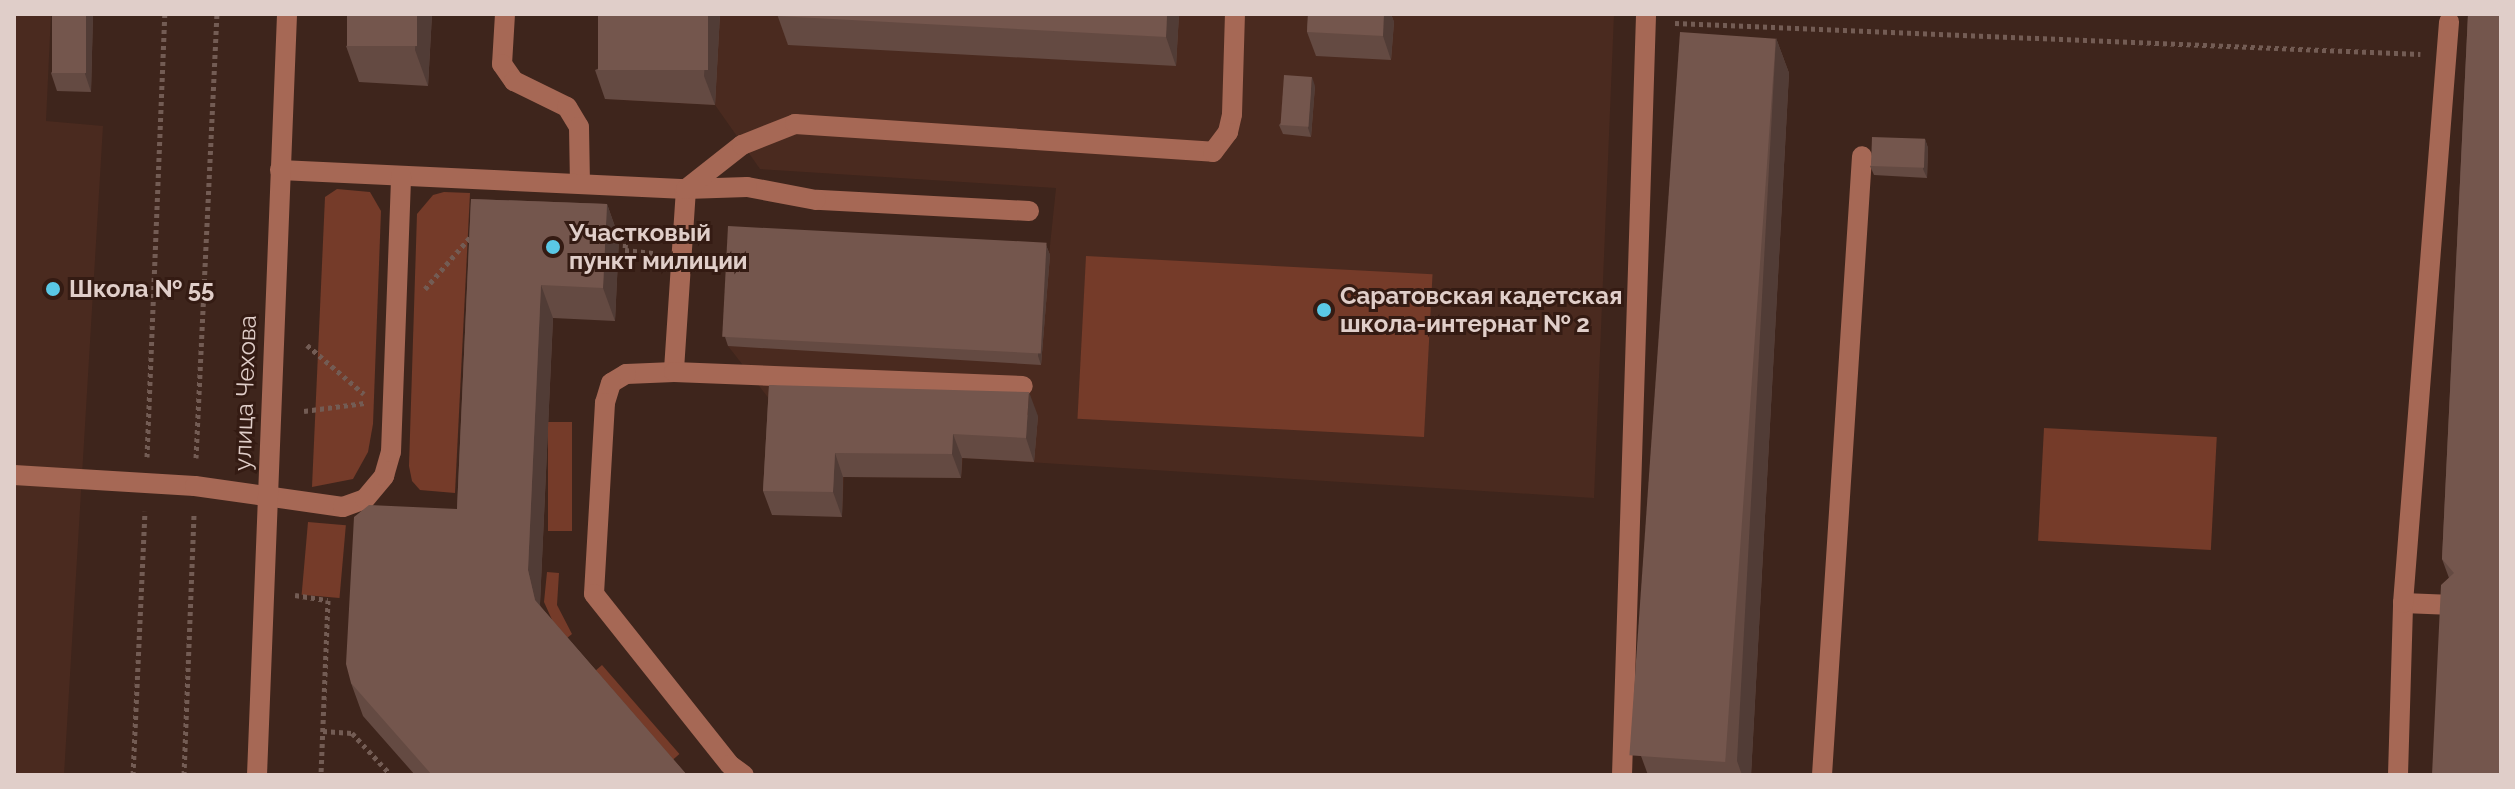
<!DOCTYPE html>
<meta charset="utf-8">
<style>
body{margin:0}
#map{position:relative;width:2515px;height:789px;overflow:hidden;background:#3e251c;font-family:Raleway,sans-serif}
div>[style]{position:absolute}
.built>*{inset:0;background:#4a2a1f}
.green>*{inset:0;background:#753b29;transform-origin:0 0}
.path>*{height:5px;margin-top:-2.5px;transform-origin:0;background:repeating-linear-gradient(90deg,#735c54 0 4px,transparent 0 8px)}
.minor>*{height:20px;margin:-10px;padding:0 10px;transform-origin:10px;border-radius:10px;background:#a66855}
.wall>*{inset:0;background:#644a42}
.shaded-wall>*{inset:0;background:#513c36}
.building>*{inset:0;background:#74564d;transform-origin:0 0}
.dots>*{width:22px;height:22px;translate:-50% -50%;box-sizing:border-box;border:4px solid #341b13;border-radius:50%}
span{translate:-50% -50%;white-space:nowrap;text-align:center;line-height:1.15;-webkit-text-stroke:6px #341b13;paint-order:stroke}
.poi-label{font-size:24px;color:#e0cec9;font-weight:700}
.left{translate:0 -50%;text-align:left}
.street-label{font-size:24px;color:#e0cec9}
.frame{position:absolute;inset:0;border:16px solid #e0cec9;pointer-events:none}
</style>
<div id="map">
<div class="built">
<div style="clip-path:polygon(14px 14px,51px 14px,46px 121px,103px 126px,64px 775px,14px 775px)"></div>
<div style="clip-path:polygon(610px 14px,1614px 14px,1594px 498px,963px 458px,961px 478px,844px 477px,842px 517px,777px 409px,728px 346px,1049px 255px,1056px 188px,760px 169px,715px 105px,605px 99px)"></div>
</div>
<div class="green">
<div style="clip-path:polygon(337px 189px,370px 192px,381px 211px,373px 424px,368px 452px,353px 479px,312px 487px,325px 197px)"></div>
<div style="clip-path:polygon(444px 192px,470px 193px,455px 493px,420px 490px,412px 481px,409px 466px,417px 214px,433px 195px)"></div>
<div style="left:1086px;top:256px;width:347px;height:163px;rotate:3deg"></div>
<div style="left:548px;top:422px;width:24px;height:109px"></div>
<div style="left:2044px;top:428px;width:173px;height:113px;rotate:3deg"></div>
<div style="left:308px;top:522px;width:38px;height:73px;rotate:5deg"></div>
<div style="clip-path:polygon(547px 572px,559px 573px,557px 605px,572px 634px,562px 642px,544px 602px)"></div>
<div style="left:602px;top:665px;width:118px;height:16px;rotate:49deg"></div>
</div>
<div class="path">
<div style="left:1675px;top:23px;width:746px;rotate:2.38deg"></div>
<div style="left:611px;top:231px;width:16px;rotate:18deg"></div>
<div style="left:626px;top:236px;width:14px;rotate:94deg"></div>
<div style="left:625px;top:250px;width:28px;rotate:6deg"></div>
<div style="left:425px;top:289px;width:70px;rotate:-49deg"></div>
<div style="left:307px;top:345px;width:75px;rotate:40.7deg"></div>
<div style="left:304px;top:411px;width:61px;rotate:-7.6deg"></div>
<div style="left:147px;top:457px;width:443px;rotate:-87.7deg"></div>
<div style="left:196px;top:458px;width:444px;rotate:-87.3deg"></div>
<div style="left:295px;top:595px;width:33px;rotate:9deg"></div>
<div style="left:328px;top:600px;width:175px;rotate:92.3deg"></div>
<div style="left:323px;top:731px;width:29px;rotate:4deg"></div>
<div style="left:352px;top:733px;width:57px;rotate:47.1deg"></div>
<div style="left:133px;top:775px;width:264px;rotate:-87.4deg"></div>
<div style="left:184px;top:775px;width:263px;rotate:-87.8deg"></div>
</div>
<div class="minor">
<div style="left:505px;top:14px;width:50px;rotate:93.4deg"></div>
<div style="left:502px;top:64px;width:21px;rotate:55deg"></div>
<div style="left:514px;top:81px;width:59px;rotate:26.1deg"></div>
<div style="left:567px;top:107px;width:23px;rotate:59deg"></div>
<div style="left:579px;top:127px;width:56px;rotate:89deg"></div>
<div style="left:280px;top:170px;width:406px;rotate:2.7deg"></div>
<div style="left:686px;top:189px;width:183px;rotate:93.8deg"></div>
<div style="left:674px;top:372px;width:48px;rotate:177.6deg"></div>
<div style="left:626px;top:374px;width:17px;rotate:149deg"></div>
<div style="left:611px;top:383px;width:21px;rotate:107deg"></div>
<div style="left:605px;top:403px;width:191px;rotate:93.3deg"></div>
<div style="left:594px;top:594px;width:218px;rotate:51.5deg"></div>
<div style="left:730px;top:765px;width:17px;rotate:36deg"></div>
<div style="left:1029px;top:211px;width:213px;rotate:-177deg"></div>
<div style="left:816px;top:200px;width:70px;rotate:-169.3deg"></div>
<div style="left:747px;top:187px;width:61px;rotate:178.1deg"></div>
<div style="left:686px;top:189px;width:71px;rotate:-38.2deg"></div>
<div style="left:742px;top:145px;width:57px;rotate:-21.6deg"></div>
<div style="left:795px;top:124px;width:419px;rotate:3.8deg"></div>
<div style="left:1213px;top:152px;width:25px;rotate:-53deg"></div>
<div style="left:1228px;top:132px;width:18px;rotate:-77deg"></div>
<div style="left:1232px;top:114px;width:100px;rotate:-88.3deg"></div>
<div style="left:674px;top:372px;width:349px;rotate:2.3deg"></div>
<div style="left:14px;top:475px;width:181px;rotate:3.5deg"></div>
<div style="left:195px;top:486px;width:149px;rotate:8.1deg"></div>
<div style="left:343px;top:507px;width:23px;rotate:-20deg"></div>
<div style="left:365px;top:499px;width:30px;rotate:-50deg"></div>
<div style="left:384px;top:476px;width:25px;rotate:-74deg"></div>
<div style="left:391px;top:452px;width:276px;rotate:-87.9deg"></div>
<div style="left:2403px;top:603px;width:50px;rotate:2.3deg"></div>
<div style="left:257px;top:775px;width:762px;rotate:-87.74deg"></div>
<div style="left:1622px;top:775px;width:761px;rotate:-88.19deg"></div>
<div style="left:1822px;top:775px;width:620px;rotate:-86.3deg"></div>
<div style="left:2398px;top:775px;width:172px;rotate:-88.3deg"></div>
<div style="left:2403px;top:603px;width:583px;rotate:-85.47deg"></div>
</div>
<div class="wall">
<div style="clip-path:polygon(93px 14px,91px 92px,57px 91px,51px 73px)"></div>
<div style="clip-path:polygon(432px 14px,428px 86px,359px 82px,346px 46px)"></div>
<div style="clip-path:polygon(720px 14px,715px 105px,605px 99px,595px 70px)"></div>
<div style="clip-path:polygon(777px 14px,1179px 14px,1176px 66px,788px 45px)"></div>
<div style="clip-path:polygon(1308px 14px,1391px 14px,1394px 22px,1391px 60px,1316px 56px,1307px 32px)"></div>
<div style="clip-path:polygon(2468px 14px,2501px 775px,2449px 578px,2442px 559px)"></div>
<div style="clip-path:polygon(1776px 38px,1789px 73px,1751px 775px,1648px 775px,1641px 756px)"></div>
<div style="clip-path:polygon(1315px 86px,1311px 137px,1283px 134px,1279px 125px)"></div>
<div style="clip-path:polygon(1925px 139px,1928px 148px,1927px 178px,1874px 175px,1870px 166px)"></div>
<div style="clip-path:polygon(471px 199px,607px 204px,619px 238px,615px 321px,553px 318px,540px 604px,540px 606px,687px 775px,415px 775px,363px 716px,351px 683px,457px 509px)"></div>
<div style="clip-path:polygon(1046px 245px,1050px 255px,1041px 365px,728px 346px,725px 337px)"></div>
<div style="clip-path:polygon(769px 385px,1038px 416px,1034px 462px,962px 458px,961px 478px,843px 477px,842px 517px,772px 515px,763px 491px)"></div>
</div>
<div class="shaded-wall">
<div style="clip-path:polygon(86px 14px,93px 14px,91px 92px,85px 74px)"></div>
<div style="clip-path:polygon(417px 14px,432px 14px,428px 86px,415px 50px)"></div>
<div style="clip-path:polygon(708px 14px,720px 14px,715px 105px,704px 76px)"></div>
<div style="clip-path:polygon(1167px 14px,1179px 14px,1176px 66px,1166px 37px)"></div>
<div style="clip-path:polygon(1383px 14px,1391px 14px,1394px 22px,1391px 60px,1383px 36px)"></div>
<div style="clip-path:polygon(1776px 38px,1789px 73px,1751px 775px,1742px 775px,1737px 761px)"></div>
<div style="clip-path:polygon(1312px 77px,1315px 86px,1311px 137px,1308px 128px)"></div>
<div style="clip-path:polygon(1925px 139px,1928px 148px,1927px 178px,1923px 169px)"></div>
<div style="clip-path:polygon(607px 204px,619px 238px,615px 321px,603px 288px)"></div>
<div style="clip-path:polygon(1046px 245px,1050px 255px,1041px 365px,1038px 356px)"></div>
<div style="clip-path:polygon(541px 285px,553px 318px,540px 604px,547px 633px,535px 600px,528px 570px)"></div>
<div style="clip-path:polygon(1029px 392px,1038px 416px,1034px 462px,1026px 438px)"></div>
<div style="clip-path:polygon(953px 434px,962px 458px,961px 478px,952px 454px)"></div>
<div style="clip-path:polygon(835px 453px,843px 477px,842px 517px,833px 492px)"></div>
</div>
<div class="building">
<div style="left:52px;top:14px;width:34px;height:59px"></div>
<div style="left:347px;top:14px;width:70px;height:32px"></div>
<div style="left:598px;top:14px;width:110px;height:56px"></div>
<div style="clip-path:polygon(777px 14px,1167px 14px,1166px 37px,777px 16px)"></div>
<div style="clip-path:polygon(1308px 14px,1384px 14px,1383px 36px,1307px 32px)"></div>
<div style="clip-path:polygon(2468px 14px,2501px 14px,2501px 775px,2432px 775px,2441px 585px,2454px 573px,2442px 559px)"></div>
<div style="left:1680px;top:32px;width:96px;height:725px;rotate:4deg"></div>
<div style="left:1284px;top:75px;width:28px;height:50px;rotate:4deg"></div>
<div style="left:1872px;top:137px;width:53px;height:29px;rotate:2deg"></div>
<div style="clip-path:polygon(471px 199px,607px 204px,603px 288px,541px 285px,528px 570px,535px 600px,687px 775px,432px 775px,351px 683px,346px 664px,354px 517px,369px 505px,457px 509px)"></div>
<div style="left:728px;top:226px;width:319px;height:111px;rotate:3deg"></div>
<div style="clip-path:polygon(769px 385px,1029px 392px,1026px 438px,953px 434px,952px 454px,835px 453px,833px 492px,763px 491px)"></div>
</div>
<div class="dots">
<div style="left:553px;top:247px;background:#5ac8e6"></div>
<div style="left:53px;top:289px;background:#5ac8e6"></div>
<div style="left:1324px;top:310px;background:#5ac8e6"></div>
</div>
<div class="poi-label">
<span class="left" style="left:569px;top:247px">Участковый<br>пункт милиции</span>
<span class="left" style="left:69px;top:289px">Школа № 55</span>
<span class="left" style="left:1340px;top:310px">Саратовская кадетская<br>школа-интернат № 2</span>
</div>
<div class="street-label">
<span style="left:245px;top:393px;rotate:-88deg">улица Чехова</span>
</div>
<div class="frame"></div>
</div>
